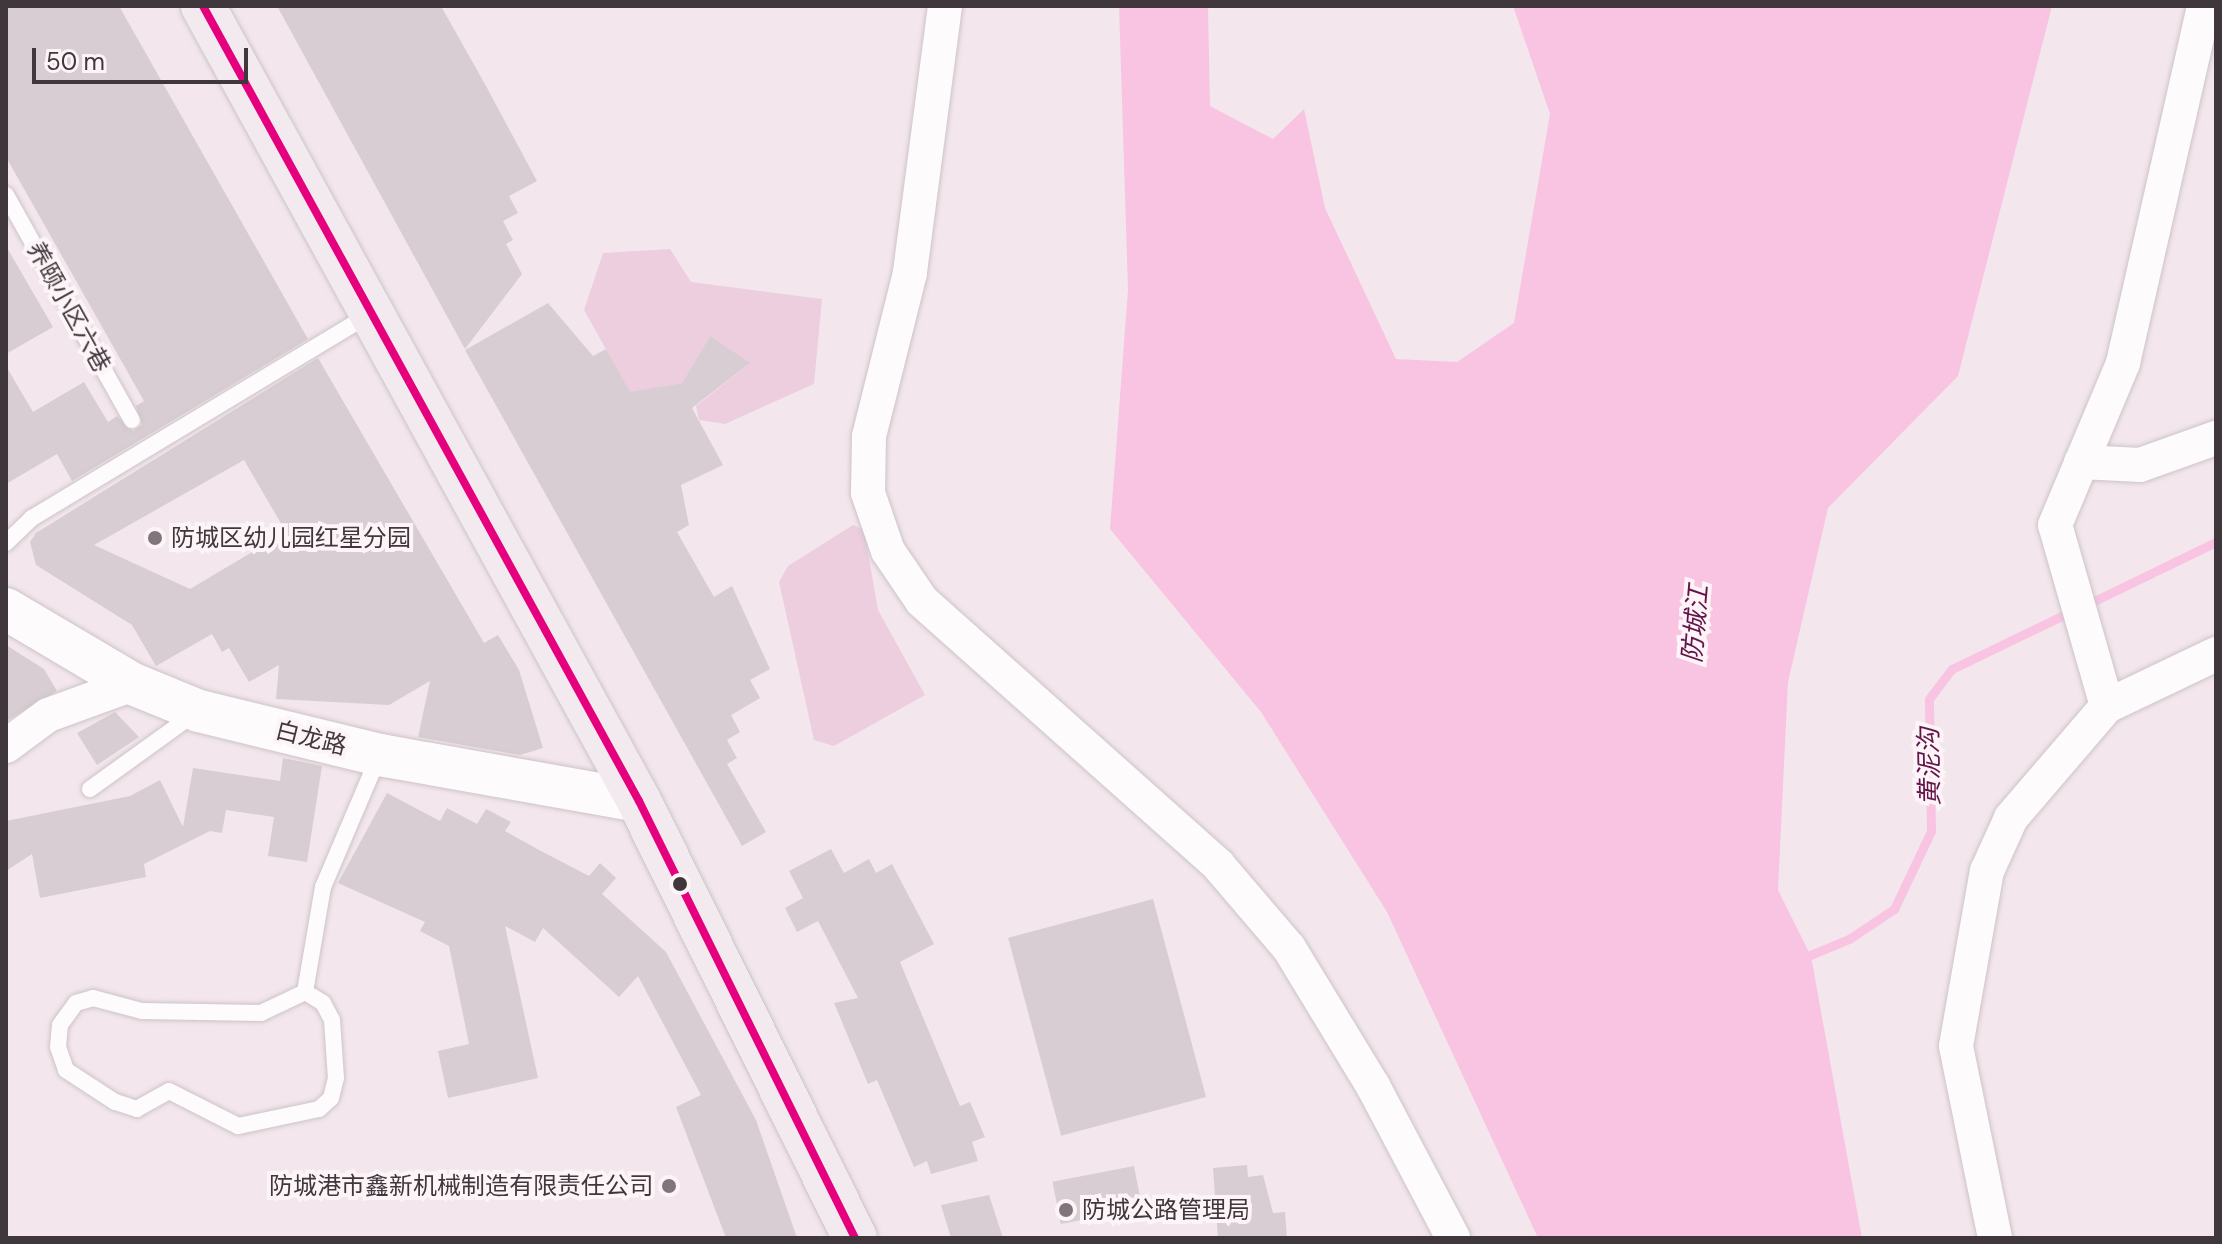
<!DOCTYPE html>
<meta charset="utf-8">
<style>
body{margin:0}
#map{position:relative;width:2222px;height:1244px;overflow:hidden;background:#f3e7ed;font-family:"DM Sans","Noto Sans SC",sans-serif}
div>[style]{position:absolute}
.green>*{inset:0;background:#eccede}
.water>*{inset:0;background:#f9c4e2}
.stream>*{height:9px;margin:-4.5px;padding:0 4.5px;transform-origin:4.5px;border-radius:4.5px;background:#f9c4e2}
.building>*{inset:0;background:#d7cdd2;transform-origin:0 0}
.roads{filter:drop-shadow(0 0 2px #cdc3c8) drop-shadow(0 0 2px #cdc3c8)}
.service>*{height:16px;margin:-8px;padding:0 8px;transform-origin:8px;border-radius:8px;background:#fdfbfc}
.minor>*{height:34px;margin:-17px;padding:0 17px;transform-origin:17px;border-radius:17px;background:#fdfbfc}
.tertiary>*{height:42px;margin:-21px;padding:0 21px;transform-origin:21px;border-radius:21px;background:#fdfbfc}
.primary>*{height:44px;margin:-22px;padding:0 22px;transform-origin:22px;border-radius:22px;background:#f2eaef}
.bus-1>*{height:8px;margin:-4px;padding:0 4px;transform-origin:4px;border-radius:4px;background:#e5007d}
.dots>*{width:22px;height:22px;translate:-50% -50%;box-sizing:border-box;border:4px solid #fdf4f8;border-radius:50%}
span{translate:-50% -50%;white-space:nowrap;text-align:center;line-height:1.15;-webkit-text-stroke:8px #fdf4f8;paint-order:stroke}
.street-label{font-size:24px;color:#40373c}
.poi-label{font-size:24px;color:#40373c}
.left{translate:0 -50%;text-align:left}
.right{translate:-100% -50%;text-align:right}
.water-label{font-size:26px;color:#63154a;font-style:italic}
.frame{position:absolute;inset:0;border:8px solid #40373c;pointer-events:none}
.scale{position:absolute;left:32px;top:48px;width:216px;height:36px;box-sizing:border-box;border:4px solid #40373c;border-top:0;padding-left:10px;font-size:24px;line-height:28px;white-space:nowrap;color:#40373c;-webkit-text-stroke:6px #fdf4f8;paint-order:stroke}
</style>
<div id="map">
<div class="green">
<div style="clip-path:polygon(670px 249px,691px 282px,822px 299px,814px 384px,725px 424px,699px 420px,696px 406px,749px 364px,710px 336px,682px 383px,595px 399px,612px 360px,584px 310px,603px 253px)"></div>
<div style="clip-path:polygon(853px 525px,864px 530px,878px 610px,925px 695px,834px 746px,814px 740px,779px 582px,788px 566px)"></div>
</div>
<div class="water">
<div style="clip-path:polygon(1119px 6px,1208px 6px,1210px 106px,1273px 139px,1304px 109px,1325px 208px,1396px 359px,1457px 362px,1514px 323px,1550px 114px,1513px 6px,2052px 6px,1958px 376px,1828px 508px,1788px 682px,1778px 890px,1811px 956px,1862px 1238px,1538px 1238px,1387px 912px,1261px 712px,1110px 529px,1128px 290px)"></div>
</div>
<div class="stream">
<div style="left:2086px;top:605px;width:144px;rotate:-25.9deg"></div>
<div style="left:1803px;top:958px;width:50px;rotate:-22.4deg"></div>
<div style="left:1849px;top:939px;width:54px;rotate:-33.7deg"></div>
<div style="left:1894px;top:909px;width:86px;rotate:-64.6deg"></div>
<div style="left:1931px;top:831px;width:132px;rotate:-90.9deg"></div>
<div style="left:1929px;top:699px;width:38px;rotate:-53deg"></div>
<div style="left:1952px;top:669px;width:133px;rotate:-25.8deg"></div>
</div>
<div class="building">
<div style="clip-path:polygon(6px 6px,119px 6px,308px 339px,72px 481px,57px 454px,6px 484px,6px 366px,33px 412px,84px 382px,108px 422px,117px 416px,133px 431px,142px 425px,136px 406px,144px 401px,6px 157px)"></div>
<div style="clip-path:polygon(277px 6px,441px 6px,486px 86px,537px 181px,509px 196px,518px 213px,503px 221px,513px 240px,506px 244px,522px 274px,465px 349px)"></div>
<div style="clip-path:polygon(6px 246px,53px 327px,6px 354px)"></div>
<div style="clip-path:polygon(548px 303px,593px 356px,606px 349px,630px 392px,682px 383px,710px 336px,750px 363px,692px 408px,723px 465px,681px 485px,689px 525px,677px 532px,714px 597px,732px 586px,770px 669px,750px 680px,760px 698px,731px 715px,740px 732px,727px 740px,737px 758px,727px 764px,766px 832px,742px 846px,465px 350px)"></div>
<div style="clip-path:polygon(evenodd,318px 358px,484px 643px,498px 635px,519px 670px,543px 748px,520px 755px,418px 737px,430px 681px,389px 705px,276px 699px,279px 665px,249px 682px,229px 648px,222px 652px,212px 634px,156px 666px,132px 625px,36px 565px,30px 542px,36px 533px,318px 358px,244px 460px,286px 532px,190px 589px,94px 545px,244px 460px)"></div>
<div style="clip-path:polygon(6px 645px,44px 669px,57px 691px,6px 721px)"></div>
<div style="clip-path:polygon(115px 712px,139px 737px,97px 765px,77px 733px)"></div>
<div style="clip-path:polygon(283px 758px,322px 766px,307px 862px,268px 856px,274px 817px,226px 810px,222px 833px,210px 831px,144px 864px,146px 877px,40px 898px,32px 854px,6px 871px,6px 821px,130px 796px,160px 780px,183px 827px,193px 768px,280px 781px)"></div>
<div style="clip-path:polygon(387px 793px,440px 821px,447px 808px,477px 824px,486px 809px,511px 822px,505px 831px,541px 851px,589px 876px,600px 863px,616px 878px,602px 894px,666px 952px,756px 1120px,797px 1238px,726px 1238px,676px 1107px,701px 1095px,638px 976px,619px 997px,543px 928px,535px 942px,505px 926px,538px 1078px,448px 1098px,438px 1051px,469px 1044px,449px 946px,420px 931px,425px 922px,338px 883px)"></div>
<div style="clip-path:polygon(831px 849px,844px 873px,869px 859px,876px 873px,892px 864px,934px 944px,900px 962px,960px 1106px,970px 1102px,985px 1137px,972px 1142px,978px 1161px,931px 1174px,927px 1161px,914px 1167px,877px 1080px,868px 1084px,834px 1003px,858px 998px,818px 921px,797px 932px,785px 908px,803px 898px,789px 871px)"></div>
<div style="left:1153px;top:899px;width:205px;height:150px;rotate:75deg"></div>
<div style="clip-path:polygon(1247px 1165px,1248px 1177px,1263px 1175px,1273px 1213px,1285px 1212px,1287px 1238px,1218px 1238px,1213px 1168px)"></div>
<div style="left:1134px;top:1166px;width:43px;height:83px;rotate:79deg"></div>
<div style="clip-path:polygon(989px 1195px,1003px 1238px,951px 1238px,941px 1205px)"></div>
</div>
<div class="roads">
<div class="service">
<div style="left:6px;top:195px;width:258px;rotate:60.8deg"></div>
<div style="left:6px;top:543px;width:36px;rotate:-44deg"></div>
<div style="left:32px;top:518px;width:395px;rotate:-31.1deg"></div>
<div style="left:90px;top:789px;width:128px;rotate:-35.8deg"></div>
<div style="left:305px;top:992px;width:21px;rotate:31deg"></div>
<div style="left:323px;top:1003px;width:19px;rotate:62deg"></div>
<div style="left:332px;top:1020px;width:58px;rotate:86.1deg"></div>
<div style="left:336px;top:1078px;width:21px;rotate:104deg"></div>
<div style="left:331px;top:1098px;width:16px;rotate:137deg"></div>
<div style="left:319px;top:1109px;width:83px;rotate:168.1deg"></div>
<div style="left:238px;top:1126px;width:77px;rotate:-153.1deg"></div>
<div style="left:169px;top:1091px;width:37px;rotate:151deg"></div>
<div style="left:137px;top:1109px;width:23px;rotate:-162deg"></div>
<div style="left:115px;top:1102px;width:59px;rotate:-146.9deg"></div>
<div style="left:66px;top:1070px;width:24px;rotate:-109deg"></div>
<div style="left:58px;top:1047px;width:22px;rotate:-85deg"></div>
<div style="left:60px;top:1025px;width:27px;rotate:-54deg"></div>
<div style="left:76px;top:1003px;width:18px;rotate:-16deg"></div>
<div style="left:93px;top:998px;width:51px;rotate:14.9deg"></div>
<div style="left:142px;top:1011px;width:119px;rotate:1deg"></div>
<div style="left:261px;top:1013px;width:49px;rotate:-25.5deg"></div>
<div style="left:305px;top:992px;width:107px;rotate:-80.3deg"></div>
<div style="left:323px;top:887px;width:142px;rotate:-66.9deg"></div>
</div>
<div class="minor">
<div style="left:945px;top:6px;width:269px;rotate:97.5deg"></div>
<div style="left:910px;top:273px;width:168px;rotate:104.1deg"></div>
<div style="left:869px;top:436px;width:57px;rotate:91deg"></div>
<div style="left:868px;top:493px;width:61px;rotate:71deg"></div>
<div style="left:888px;top:551px;width:60px;rotate:55.8deg"></div>
<div style="left:922px;top:601px;width:397px;rotate:41.7deg"></div>
<div style="left:1218px;top:865px;width:109px;rotate:49.5deg"></div>
<div style="left:1289px;top:948px;width:162px;rotate:58.7deg"></div>
<div style="left:1373px;top:1086px;width:172px;rotate:62.2deg"></div>
<div style="left:2081px;top:462px;width:59px;rotate:2.9deg"></div>
<div style="left:2140px;top:465px;width:81px;rotate:-19.6deg"></div>
<div style="left:2107px;top:706px;width:188px;rotate:-106deg"></div>
<div style="left:2055px;top:525px;width:176px;rotate:-67.2deg"></div>
<div style="left:2123px;top:363px;width:366px;rotate:-77.2deg"></div>
<div style="left:6px;top:746px;width:52px;rotate:-36.4deg"></div>
<div style="left:48px;top:715px;width:90px;rotate:-20deg"></div>
<div style="left:1995px;top:1238px;width:196px;rotate:-101.5deg"></div>
<div style="left:1956px;top:1046px;width:178px;rotate:-80deg"></div>
<div style="left:1987px;top:871px;width:58px;rotate:-65.6deg"></div>
<div style="left:2011px;top:818px;width:148px;rotate:-49.4deg"></div>
<div style="left:2107px;top:706px;width:121px;rotate:-25.5deg"></div>
</div>
<div class="tertiary">
<div style="left:6px;top:609px;width:147px;rotate:30.6deg"></div>
<div style="left:133px;top:684px;width:71px;rotate:22.2deg"></div>
<div style="left:199px;top:711px;width:186px;rotate:13.7deg"></div>
<div style="left:380px;top:755px;width:263px;rotate:10.1deg"></div>
</div>
<div class="primary">
<div style="left:203px;top:6px;width:907px;rotate:61.26deg"></div>
<div style="left:639px;top:801px;width:487px;rotate:63.7deg"></div>
</div>
</div>
<div class="bus-1">
<div style="left:203px;top:6px;width:907px;rotate:61.26deg"></div>
<div style="left:639px;top:801px;width:487px;rotate:63.7deg"></div>
</div>
<div class="dots">
<div style="left:155px;top:538px;background:#7f757a"></div>
<div style="left:680px;top:884px;background:#40373c"></div>
<div style="left:669px;top:1186px;background:#7f757a"></div>
<div style="left:1066px;top:1210px;background:#7f757a"></div>
</div>
<div class="street-label">
<span style="left:69px;top:307px;rotate:61deg">养颐小区六巷</span>
<span style="left:311px;top:738px;rotate:14deg">白龙路</span>
</div>
<div class="poi-label">
<span class="left" style="left:171px;top:538px">防城区幼儿园红星分园</span>
<span class="right" style="left:653px;top:1186px">防城港市鑫新机械制造有限责任公司</span>
<span class="left" style="left:1082px;top:1210px">防城公路管理局</span>
</div>
<div class="water-label">
<span style="left:1696px;top:624px;rotate:-85deg">防城江</span>
<span style="left:1930px;top:767px;rotate:-91deg">黄泥沟</span>
</div>
<div class="frame"></div>
<div class="scale">50 m</div>
</div>
